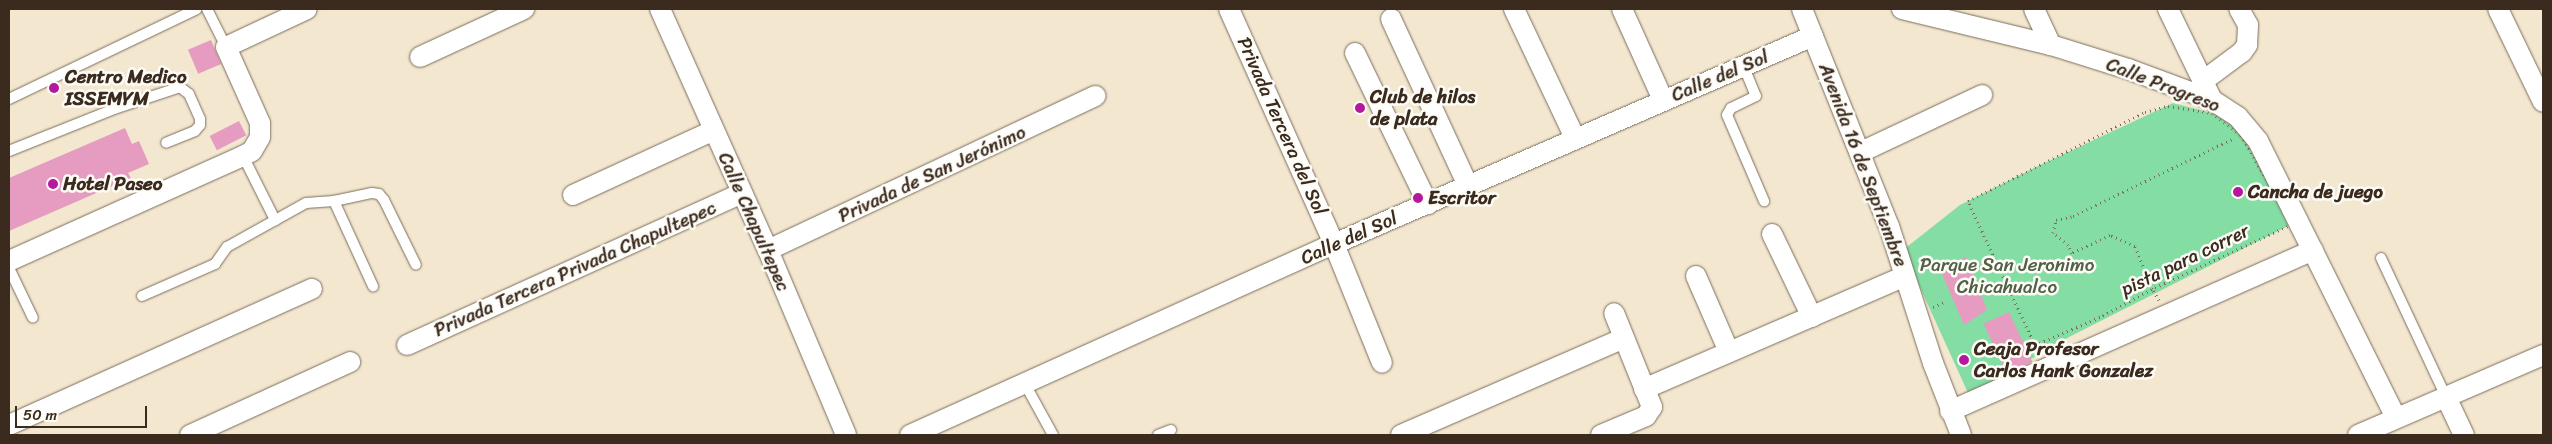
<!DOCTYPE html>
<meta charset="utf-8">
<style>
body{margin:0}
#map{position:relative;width:2552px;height:444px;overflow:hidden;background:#f3e7cf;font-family:Sriracha,sans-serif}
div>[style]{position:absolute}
.green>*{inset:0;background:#84dda3}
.building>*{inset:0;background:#e69cc0;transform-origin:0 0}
.path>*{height:3px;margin-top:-1.5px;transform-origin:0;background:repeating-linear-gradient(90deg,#7b6c5c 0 1px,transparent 0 5px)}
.roads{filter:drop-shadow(0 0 1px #7b6c5c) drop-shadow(0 0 1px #7b6c5c)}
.service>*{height:10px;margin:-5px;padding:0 5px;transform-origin:5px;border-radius:5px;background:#fff}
.minor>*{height:20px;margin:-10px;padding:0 10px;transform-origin:10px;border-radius:10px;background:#fff}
.dots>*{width:14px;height:14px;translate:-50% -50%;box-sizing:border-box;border:2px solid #fdfcf7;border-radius:50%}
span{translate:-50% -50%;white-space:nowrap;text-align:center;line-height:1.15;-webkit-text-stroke:5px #fdfcf7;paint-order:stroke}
.street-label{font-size:19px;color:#3b2a1e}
.poi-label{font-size:19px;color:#3b2a1e;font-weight:700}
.left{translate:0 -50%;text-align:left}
.park-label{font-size:19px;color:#516046}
.frame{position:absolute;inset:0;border:10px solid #3b2a1e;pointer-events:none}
.scale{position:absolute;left:15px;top:406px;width:132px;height:22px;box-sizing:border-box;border:2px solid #3b2a1e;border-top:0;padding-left:6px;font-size:15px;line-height:18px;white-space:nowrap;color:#3b2a1e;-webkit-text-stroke:4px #fdfcf7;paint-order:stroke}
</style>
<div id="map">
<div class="green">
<div style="clip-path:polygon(2173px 103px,2212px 113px,2239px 130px,2292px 224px,2069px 337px,1969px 395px,1903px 250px,1960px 205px,2030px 170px)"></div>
</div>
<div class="building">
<div style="left:211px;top:40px;width:26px;height:25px;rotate:67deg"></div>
<div style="left:239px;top:121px;width:16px;height:33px;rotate:63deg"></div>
<div style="clip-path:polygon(125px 128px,132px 144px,139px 141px,149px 164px,128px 173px,131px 178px,9px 231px,9px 178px)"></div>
<div style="clip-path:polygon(1966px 257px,1987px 310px,1964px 325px,1939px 267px)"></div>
<div style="left:2009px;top:312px;width:55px;height:28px;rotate:65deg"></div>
</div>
<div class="path">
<div style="left:2168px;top:106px;width:45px;rotate:9deg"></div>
<div style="left:2212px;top:113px;width:36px;rotate:37deg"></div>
<div style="left:2241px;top:135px;width:103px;rotate:60.2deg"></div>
<div style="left:2292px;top:224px;width:154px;rotate:155.1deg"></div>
<div style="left:2152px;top:289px;width:59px;rotate:151.7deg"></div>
<div style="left:2100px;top:317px;width:71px;rotate:156.7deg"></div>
<div style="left:2035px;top:345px;width:159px;rotate:-115deg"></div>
<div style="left:1968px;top:201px;width:198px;rotate:-26.7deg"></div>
<div style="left:2145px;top:112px;width:24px;rotate:-15deg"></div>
<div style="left:2159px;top:300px;width:13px;rotate:-122deg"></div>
<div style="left:2152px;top:289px;width:46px;rotate:-111.6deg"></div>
<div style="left:2135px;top:246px;width:27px;rotate:-156deg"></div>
<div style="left:2110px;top:235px;width:42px;rotate:154.7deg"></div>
<div style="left:2072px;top:253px;width:9px;rotate:-117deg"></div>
<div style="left:2068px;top:245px;width:19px;rotate:-141deg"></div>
<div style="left:2053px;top:233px;width:13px;rotate:-77deg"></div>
<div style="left:2056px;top:220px;width:17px;rotate:-13deg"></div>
<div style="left:2073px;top:216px;width:179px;rotate:-25.8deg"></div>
<div style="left:1933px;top:307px;width:12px;rotate:-24deg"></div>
</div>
<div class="roads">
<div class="service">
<div style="left:207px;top:9px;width:42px;rotate:63.4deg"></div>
<div style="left:1744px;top:67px;width:31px;rotate:68deg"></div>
<div style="left:1756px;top:96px;width:28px;rotate:154deg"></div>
<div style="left:1731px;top:108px;width:8px;rotate:120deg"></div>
<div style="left:1727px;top:115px;width:94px;rotate:66.7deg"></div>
<div style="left:9px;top:99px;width:208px;rotate:-25.6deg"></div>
<div style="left:9px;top:151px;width:113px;rotate:-21.8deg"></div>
<div style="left:114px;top:109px;width:70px;rotate:-18.4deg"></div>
<div style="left:180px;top:87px;width:11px;rotate:38deg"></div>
<div style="left:189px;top:94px;width:27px;rotate:66deg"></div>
<div style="left:200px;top:119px;width:6px;rotate:90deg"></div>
<div style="left:200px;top:125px;width:8px;rotate:130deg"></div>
<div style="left:195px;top:131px;width:31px;rotate:158deg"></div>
<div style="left:243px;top:156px;width:72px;rotate:63.4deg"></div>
<div style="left:334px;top:201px;width:94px;rotate:65.4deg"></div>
<div style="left:2381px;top:258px;width:153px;rotate:64.9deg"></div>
<div style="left:9px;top:268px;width:55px;rotate:64.4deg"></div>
<div style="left:142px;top:296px;width:80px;rotate:-23.7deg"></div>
<div style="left:215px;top:264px;width:21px;rotate:-55deg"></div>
<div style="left:227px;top:247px;width:90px;rotate:-29.1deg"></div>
<div style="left:306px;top:203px;width:28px;rotate:-4deg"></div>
<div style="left:334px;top:201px;width:39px;rotate:-12deg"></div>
<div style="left:372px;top:193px;width:7px;rotate:8deg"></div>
<div style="left:379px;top:194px;width:8px;rotate:50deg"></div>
<div style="left:384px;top:200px;width:72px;rotate:63.8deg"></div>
<div style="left:1025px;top:384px;width:58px;rotate:61.2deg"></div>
<div style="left:1158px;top:435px;width:14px;rotate:-21deg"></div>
</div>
<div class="minor">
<div style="left:660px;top:9px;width:264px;rotate:65.9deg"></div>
<div style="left:768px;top:250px;width:201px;rotate:67.1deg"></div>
<div style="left:1229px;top:9px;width:257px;rotate:65.9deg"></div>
<div style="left:1334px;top:244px;width:128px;rotate:68deg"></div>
<div style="left:1514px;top:9px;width:143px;rotate:64.7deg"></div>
<div style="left:1622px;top:9px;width:100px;rotate:65.7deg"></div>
<div style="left:1802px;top:9px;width:234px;rotate:68.2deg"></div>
<div style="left:1889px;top:226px;width:144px;rotate:72.2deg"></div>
<div style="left:1933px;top:363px;width:77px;rotate:68.7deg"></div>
<div style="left:1902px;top:9px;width:153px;rotate:13.6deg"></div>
<div style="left:2051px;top:45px;width:81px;rotate:17.3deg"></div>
<div style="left:2128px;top:69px;width:90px;rotate:20.3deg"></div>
<div style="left:2212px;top:100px;width:31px;rotate:33deg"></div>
<div style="left:2238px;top:117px;width:31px;rotate:50deg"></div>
<div style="left:2258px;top:141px;width:309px;rotate:63.5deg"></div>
<div style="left:2034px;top:9px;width:40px;rotate:65deg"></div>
<div style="left:2168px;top:9px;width:101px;rotate:64.2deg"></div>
<div style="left:2498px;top:9px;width:103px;rotate:64.2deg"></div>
<div style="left:1391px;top:19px;width:184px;rotate:65.2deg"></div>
<div style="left:1355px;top:53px;width:168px;rotate:64.2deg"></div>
<div style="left:420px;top:57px;width:115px;rotate:-24.8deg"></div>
<div style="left:2203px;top:81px;width:49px;rotate:-36.6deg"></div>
<div style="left:2242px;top:52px;width:9px;rotate:-54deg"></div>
<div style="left:2247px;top:45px;width:20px;rotate:-87deg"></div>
<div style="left:2248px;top:25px;width:18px;rotate:-119deg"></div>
<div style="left:1861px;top:152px;width:134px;rotate:-25.2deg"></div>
<div style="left:573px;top:195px;width:155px;rotate:-24.7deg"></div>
<div style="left:1772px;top:234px;width:92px;rotate:64.3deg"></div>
<div style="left:768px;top:250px;width:362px;rotate:-25.2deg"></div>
<div style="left:9px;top:261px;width:256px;rotate:-24.2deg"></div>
<div style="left:243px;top:156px;width:10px;rotate:-29deg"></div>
<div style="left:252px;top:151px;width:16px;rotate:-60deg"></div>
<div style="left:260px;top:137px;width:14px;rotate:-90deg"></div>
<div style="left:260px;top:123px;width:83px;rotate:-114.1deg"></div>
<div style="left:226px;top:47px;width:89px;rotate:-25.1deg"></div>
<div style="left:1696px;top:276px;width:83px;rotate:66.5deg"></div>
<div style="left:407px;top:345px;width:368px;rotate:-24.4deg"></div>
<div style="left:1644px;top:389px;width:284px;rotate:-23.4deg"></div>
<div style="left:2446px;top:397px;width:42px;rotate:64.7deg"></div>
<div style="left:1950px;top:411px;width:397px;rotate:-23.9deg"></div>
<div style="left:9px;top:425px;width:332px;rotate:-24.2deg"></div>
<div style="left:190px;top:435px;width:176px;rotate:-24.5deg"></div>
<div style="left:910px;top:435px;width:465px;rotate:-24.3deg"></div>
<div style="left:1334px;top:244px;width:522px;rotate:-23.47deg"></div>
<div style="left:1401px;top:435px;width:243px;rotate:-23.5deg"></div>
<div style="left:1601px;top:435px;width:49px;rotate:-22.9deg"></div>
<div style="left:1646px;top:416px;width:11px;rotate:-56deg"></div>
<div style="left:1652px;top:407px;width:101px;rotate:-112deg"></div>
<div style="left:2358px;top:435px;width:202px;rotate:-23.4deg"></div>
</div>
</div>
<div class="dots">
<div style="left:54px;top:88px;background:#b5179e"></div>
<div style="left:1360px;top:108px;background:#b5179e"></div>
<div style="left:53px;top:184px;background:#b5179e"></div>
<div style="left:2238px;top:192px;background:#b5179e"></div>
<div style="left:1418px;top:198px;background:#b5179e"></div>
<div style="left:1964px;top:360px;background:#b5179e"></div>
</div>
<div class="street-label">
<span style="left:1720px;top:76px;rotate:-23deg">Calle del Sol</span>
<span style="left:2163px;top:85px;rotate:21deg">Calle Progreso</span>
<span style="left:1282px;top:126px;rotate:66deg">Privada Tercera del Sol</span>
<span style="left:1863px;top:165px;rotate:69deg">Avenida 16 de Septiembre</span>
<span style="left:932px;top:174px;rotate:-25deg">Privada de San Jerónimo</span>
<span style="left:754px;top:222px;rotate:66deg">Calle Chapultepec</span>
<span style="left:1349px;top:238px;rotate:-24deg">Calle del Sol</span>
<span style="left:2185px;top:260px;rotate:-26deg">pista para correr</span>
<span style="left:575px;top:269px;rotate:-24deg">Privada Tercera Privada Chapultepec</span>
</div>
<div class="poi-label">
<span class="left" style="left:65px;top:88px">Centro Medico<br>ISSEMYM</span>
<span class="left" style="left:1370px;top:108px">Club de hilos<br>de plata</span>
<span class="left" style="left:63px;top:184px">Hotel Paseo</span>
<span class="left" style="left:2248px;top:192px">Cancha de juego</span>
<span class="left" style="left:1428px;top:198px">Escritor</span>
<span class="left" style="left:1974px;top:360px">Ceaja Profesor<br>Carlos Hank Gonzalez</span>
</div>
<div class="park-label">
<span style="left:2007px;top:276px">Parque San Jeronimo<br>Chicahualco</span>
</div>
<div class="frame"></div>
<div class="scale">50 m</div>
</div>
